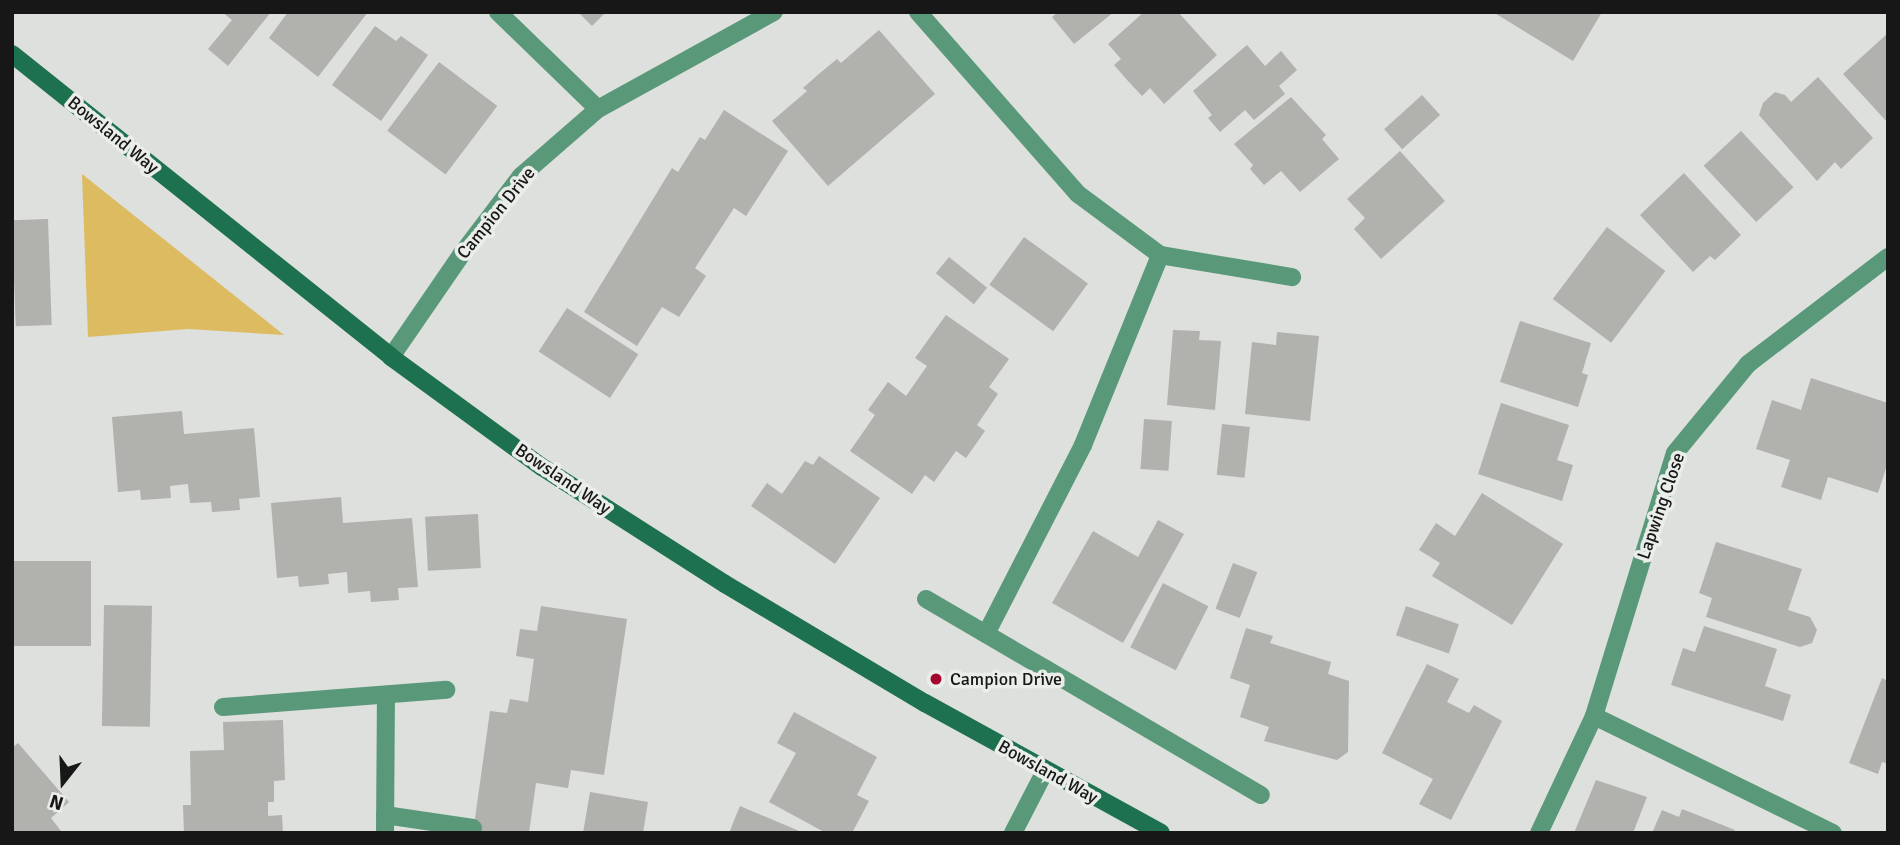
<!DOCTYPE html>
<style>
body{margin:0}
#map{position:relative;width:1900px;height:845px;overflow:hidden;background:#dde0dc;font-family:Signika,sans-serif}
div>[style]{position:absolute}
.green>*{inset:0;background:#ddbc61}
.building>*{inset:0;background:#b1b1ad;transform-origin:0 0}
.lane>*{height:18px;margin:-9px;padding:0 9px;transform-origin:9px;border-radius:9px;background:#5a987a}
.street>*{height:18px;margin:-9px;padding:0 9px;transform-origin:9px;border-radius:9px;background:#5a987a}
.secondary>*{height:18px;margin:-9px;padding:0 9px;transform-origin:9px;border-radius:9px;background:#1d714e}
.dots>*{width:19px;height:19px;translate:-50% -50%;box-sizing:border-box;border:4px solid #eaede9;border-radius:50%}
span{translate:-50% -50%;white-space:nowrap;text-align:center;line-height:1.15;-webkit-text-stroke:7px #eaede9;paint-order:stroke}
.street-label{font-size:18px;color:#161716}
.poi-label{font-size:18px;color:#161716}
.left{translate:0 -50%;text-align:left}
.frame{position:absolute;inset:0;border:14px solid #161716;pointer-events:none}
.north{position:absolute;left:28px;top:747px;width:70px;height:70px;-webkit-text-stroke:5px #eaede9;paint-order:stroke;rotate:198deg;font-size:19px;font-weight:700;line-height:28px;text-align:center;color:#161716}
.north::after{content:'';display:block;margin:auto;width:24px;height:32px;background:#161716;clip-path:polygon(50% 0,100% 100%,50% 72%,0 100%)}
</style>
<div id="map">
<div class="green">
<div style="clip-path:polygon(82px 174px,284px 335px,188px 329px,88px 337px)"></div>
</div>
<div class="building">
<div style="clip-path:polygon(222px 12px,271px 12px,228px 66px,208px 49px,232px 20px)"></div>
<div style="clip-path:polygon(288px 12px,368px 12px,318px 77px,269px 38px)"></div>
<div style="clip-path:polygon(578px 12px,606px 12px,592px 26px)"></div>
<div style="clip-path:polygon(1058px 12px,1114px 12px,1074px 44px,1052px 17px)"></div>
<div style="clip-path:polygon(1144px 12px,1178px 12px,1217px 55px,1164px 104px,1150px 88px,1142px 96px,1128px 81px,1114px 65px,1121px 59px,1108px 44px)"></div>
<div style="clip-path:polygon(1493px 12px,1602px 12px,1573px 61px)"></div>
<div style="clip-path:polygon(375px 26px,396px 41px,401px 36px,428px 55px,381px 121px,332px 85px)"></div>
<div style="clip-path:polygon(879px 30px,935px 94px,828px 186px,772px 121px,807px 91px,803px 88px,820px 73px,837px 59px,841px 63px)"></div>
<div style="clip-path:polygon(1888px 33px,1888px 123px,1843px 74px)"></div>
<div style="clip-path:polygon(1247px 45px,1265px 66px,1281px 51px,1297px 70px,1279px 86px,1285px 94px,1254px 120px,1245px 110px,1220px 132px,1208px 118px,1212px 115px,1193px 91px)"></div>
<div style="left:439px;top:62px;width:73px;height:86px;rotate:37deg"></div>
<div style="clip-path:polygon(1818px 77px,1873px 138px,1841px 169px,1835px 162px,1817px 181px,1759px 115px,1763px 103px,1775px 92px,1785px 95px,1791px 102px)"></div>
<div style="left:1422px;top:95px;width:27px;height:51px;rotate:48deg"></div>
<div style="clip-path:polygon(1291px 97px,1326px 135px,1322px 139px,1339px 159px,1300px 192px,1281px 171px,1264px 185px,1250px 169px,1253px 165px,1234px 144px)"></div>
<div style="clip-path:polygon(724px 110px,788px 151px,746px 216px,734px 208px,695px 268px,706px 276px,679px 317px,662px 307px,637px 346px,584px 312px,672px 168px,678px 172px,700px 137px,705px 140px)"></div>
<div style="left:1741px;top:131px;width:77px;height:51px;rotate:47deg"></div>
<div style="clip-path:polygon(1400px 151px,1445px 201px,1381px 259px,1354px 229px,1365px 218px,1347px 199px)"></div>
<div style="clip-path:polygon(1684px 173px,1741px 235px,1715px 260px,1710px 256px,1693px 272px,1640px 215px)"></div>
<div style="left:48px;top:219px;width:106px;height:36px;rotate:88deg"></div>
<div style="left:1607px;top:227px;width:73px;height:90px;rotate:37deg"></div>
<div style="left:1024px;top:237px;width:79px;height:59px;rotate:36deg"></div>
<div style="left:949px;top:257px;width:49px;height:21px;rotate:39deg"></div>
<div style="left:567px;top:308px;width:85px;height:52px;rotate:33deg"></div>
<div style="clip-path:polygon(946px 315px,1009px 359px,989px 387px,998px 394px,977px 425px,985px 431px,966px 458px,956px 451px,934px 482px,925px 475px,912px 494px,850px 451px,875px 415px,868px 410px,888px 382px,906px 396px,927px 366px,915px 358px)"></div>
<div style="clip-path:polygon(1520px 321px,1591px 343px,1582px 373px,1588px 375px,1578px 407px,1500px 382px)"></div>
<div style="clip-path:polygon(1173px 330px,1200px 331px,1199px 340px,1221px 341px,1215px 410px,1167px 405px)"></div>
<div style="clip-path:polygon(1277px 332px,1319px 336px,1310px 421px,1245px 414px,1252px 342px,1276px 345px)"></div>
<div style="clip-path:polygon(1811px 378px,1888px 403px,1888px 462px,1878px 493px,1828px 477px,1821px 500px,1781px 487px,1790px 460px,1756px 449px,1772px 400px,1801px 410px)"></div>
<div style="clip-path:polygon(1501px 403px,1569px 425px,1557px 460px,1573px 465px,1562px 501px,1478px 474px)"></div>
<div style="clip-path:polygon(182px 411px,184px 434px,254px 428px,260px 497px,239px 499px,240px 510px,212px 512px,211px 502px,190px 503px,188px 484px,170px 486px,171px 498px,141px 500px,140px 490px,118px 492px,112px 417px)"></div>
<div style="left:1144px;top:419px;width:28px;height:50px;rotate:4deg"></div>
<div style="left:1222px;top:424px;width:28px;height:51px;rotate:6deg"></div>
<div style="clip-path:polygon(819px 456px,880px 498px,835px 564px,751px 506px,767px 483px,782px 494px,805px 461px,813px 465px)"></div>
<div style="clip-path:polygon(1482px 493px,1563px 544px,1512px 625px,1432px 576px,1440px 563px,1419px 550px,1436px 523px,1455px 536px)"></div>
<div style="clip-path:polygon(341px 497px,343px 523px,412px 518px,418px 587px,398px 588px,399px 600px,371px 602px,370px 591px,348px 593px,347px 572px,328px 574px,329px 584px,299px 587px,298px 576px,277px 578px,271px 503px)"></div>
<div style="left:478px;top:514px;width:54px;height:53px;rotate:87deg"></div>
<div style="clip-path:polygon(1158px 520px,1184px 534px,1123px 643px,1052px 603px,1093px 531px,1138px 557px)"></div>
<div style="clip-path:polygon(1716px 542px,1802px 569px,1788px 610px,1810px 617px,1817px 630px,1812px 643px,1800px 647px,1706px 617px,1712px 598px,1699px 593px)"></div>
<div style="left:12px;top:561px;width:79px;height:85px"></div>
<div style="left:1233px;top:563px;width:26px;height:49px;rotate:21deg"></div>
<div style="left:1163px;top:583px;width:51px;height:72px;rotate:27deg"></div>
<div style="left:104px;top:605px;width:48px;height:121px;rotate:1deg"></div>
<div style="clip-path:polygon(541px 606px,627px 619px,604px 775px,571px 770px,568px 788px,536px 783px,529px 833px,473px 833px,490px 711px,507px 713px,510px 699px,528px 702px,534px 659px,516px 656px,520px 629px,537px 631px)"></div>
<div style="left:1406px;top:606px;width:56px;height:31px;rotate:19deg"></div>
<div style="clip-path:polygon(1704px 626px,1777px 649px,1765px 686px,1791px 695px,1783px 721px,1671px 685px,1683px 648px,1695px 652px)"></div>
<div style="clip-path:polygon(1246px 628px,1273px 636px,1270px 643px,1331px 662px,1328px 674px,1349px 681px,1348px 752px,1337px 760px,1264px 741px,1269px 727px,1240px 717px,1250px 685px,1230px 678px)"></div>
<div style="clip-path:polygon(1427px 664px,1459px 679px,1447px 702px,1469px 713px,1474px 705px,1502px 721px,1451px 820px,1419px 804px,1433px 779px,1382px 753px)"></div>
<div style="clip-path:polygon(1882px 678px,1888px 681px,1888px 764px,1882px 762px,1878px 774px,1849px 763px)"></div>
<div style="clip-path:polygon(794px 712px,877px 757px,857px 795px,869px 801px,852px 833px,826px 833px,769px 802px,796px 753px,777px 743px)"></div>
<div style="clip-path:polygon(283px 720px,285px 780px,274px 781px,274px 802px,268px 802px,268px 816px,282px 815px,283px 833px,184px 833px,183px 805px,191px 805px,190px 751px,224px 750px,223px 722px)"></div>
<div style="clip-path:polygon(18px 743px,69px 802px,51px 818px,61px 831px,59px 833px,12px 833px,12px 748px)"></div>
<div style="clip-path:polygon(1596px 780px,1647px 797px,1633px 833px,1574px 833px)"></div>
<div style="clip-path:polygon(590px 792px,648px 802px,643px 833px,583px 833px)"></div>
<div style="clip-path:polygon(740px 806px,804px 833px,729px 833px)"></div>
<div style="clip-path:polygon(1682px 809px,1710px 820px,1735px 830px,1733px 833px,1652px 833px,1662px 810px,1679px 817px)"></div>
</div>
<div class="lane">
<div style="left:1046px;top:669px;width:249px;rotate:30.4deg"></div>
<div style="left:385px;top:815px;width:89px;rotate:8.4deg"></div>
</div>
<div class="street">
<div style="left:498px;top:12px;width:139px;rotate:44.1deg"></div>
<div style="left:918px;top:12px;width:242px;rotate:48.7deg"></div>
<div style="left:1078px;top:194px;width:102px;rotate:36.6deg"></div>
<div style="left:1160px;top:255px;width:134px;rotate:9.5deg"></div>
<div style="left:391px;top:357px;width:124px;rotate:-55.5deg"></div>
<div style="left:461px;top:255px;width:99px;rotate:-52.8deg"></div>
<div style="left:521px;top:176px;width:102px;rotate:-41deg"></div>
<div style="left:598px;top:109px;width:201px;rotate:-28.9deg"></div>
<div style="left:926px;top:599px;width:139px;rotate:30.3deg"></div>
<div style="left:986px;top:634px;width:212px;rotate:-62.8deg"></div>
<div style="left:1083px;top:445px;width:205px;rotate:-67.9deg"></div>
<div style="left:223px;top:707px;width:224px;rotate:-4.4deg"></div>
<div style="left:1594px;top:716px;width:266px;rotate:26.1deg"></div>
<div style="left:385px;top:833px;width:138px;rotate:-89.6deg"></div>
<div style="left:1013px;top:833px;width:70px;rotate:-62.7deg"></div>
<div style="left:1539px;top:833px;width:129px;rotate:-64.8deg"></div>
<div style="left:1594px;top:716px;width:275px;rotate:-72.9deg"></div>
<div style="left:1675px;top:453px;width:115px;rotate:-50.6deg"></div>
<div style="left:1748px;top:364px;width:176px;rotate:-37.4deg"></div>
</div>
<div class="secondary">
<div style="left:12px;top:54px;width:485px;rotate:38.6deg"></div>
<div style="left:391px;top:357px;width:187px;rotate:36.1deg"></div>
<div style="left:542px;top:467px;width:217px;rotate:32.6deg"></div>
<div style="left:725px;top:584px;width:233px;rotate:30.8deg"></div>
<div style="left:925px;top:703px;width:269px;rotate:28.8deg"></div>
</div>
<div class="dots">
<div style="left:936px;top:679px;background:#a3062e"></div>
</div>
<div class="street-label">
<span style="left:113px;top:135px;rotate:39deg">Bowsland Way</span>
<span style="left:496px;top:213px;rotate:-51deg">Campion Drive</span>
<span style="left:563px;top:479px;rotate:34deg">Bowsland Way</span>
<span style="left:1661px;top:506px;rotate:-71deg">Lapwing Close</span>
<span style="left:1048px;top:772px;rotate:29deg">Bowsland Way</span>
</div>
<div class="poi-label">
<span class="left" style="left:950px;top:679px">Campion Drive</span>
</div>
<div class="frame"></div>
<div class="north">N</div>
</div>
